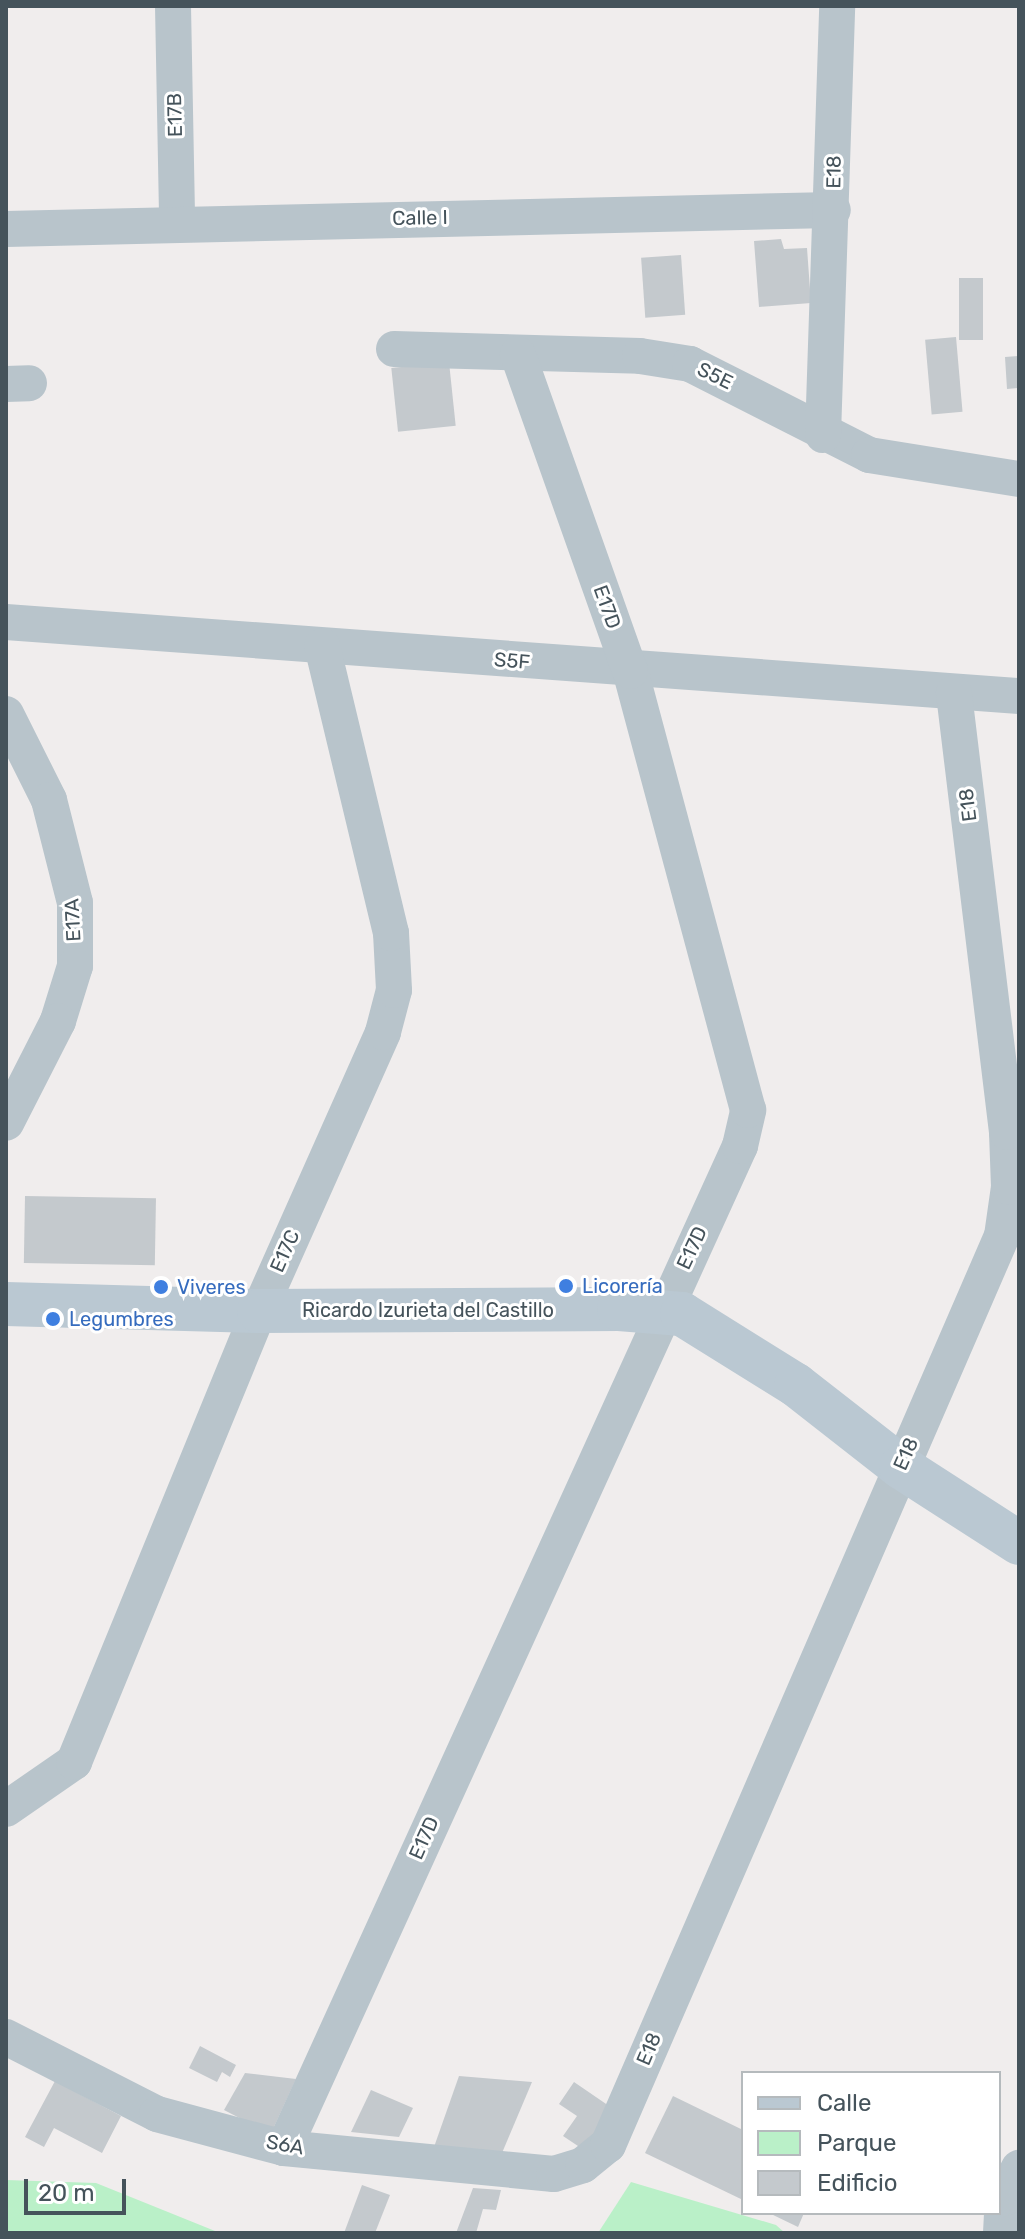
<!DOCTYPE html>
<meta charset="utf-8">
<style>
body{margin:0}
#map{position:relative;width:1025px;height:2239px;overflow:hidden;background:#f0eded;font-family:Rubik,sans-serif}
div>[style]{position:absolute}
.green>*{inset:0;background:#baf0c8}
.building>*{inset:0;background:#c4c9cd;transform-origin:0 0}
.street>*{height:36px;margin:-18px;padding:0 18px;transform-origin:18px;border-radius:18px;background:#b8c4cb}
.secondary>*{height:44px;margin:-22px;padding:0 22px;transform-origin:22px;border-radius:22px;background:#bac8d2}
.dots>*{width:22px;height:22px;translate:-50% -50%;box-sizing:border-box;border:4px solid #fff;border-radius:50%}
span{translate:-50% -50%;white-space:nowrap;text-align:center;line-height:1.15;-webkit-text-stroke:6px #fff;paint-order:stroke}
.street-label{font-size:20px;color:#45535b}
.shop-label{font-size:20px;color:#366cbe}
.left{translate:0 -50%;text-align:left}
.frame{position:absolute;inset:0;border:8px solid #45535b;pointer-events:none}
.legend{position:absolute;left:741px;top:2071px;width:260px;height:144px;box-sizing:border-box;background:#fff;border:2px solid #b5babd;margin:0;padding:10px 14px;list-style:none;font-size:24px;color:#45535b}
.legend li{display:flex;align-items:center;gap:16px;height:40px}
.legend b{width:40px;border:2px solid #b5babd}
.scale{position:absolute;left:24px;top:2179px;width:102px;height:36px;box-sizing:border-box;border:4px solid #45535b;border-top:0;padding-left:10px;font-size:24px;line-height:28px;white-space:nowrap;color:#45535b;-webkit-text-stroke:6px #fff;paint-order:stroke}
</style>
<div id="map">
<div class="green">
<div style="clip-path:polygon(6px 2180px,96px 2183px,220px 2233px,6px 2233px)"></div>
<div style="clip-path:polygon(631px 2182px,776px 2225px,785px 2233px,598px 2233px)"></div>
</div>
<div class="building">
<div style="clip-path:polygon(781px 239px,784px 249px,807px 248px,811px 303px,759px 307px,754px 241px)"></div>
<div style="left:681px;top:255px;width:60px;height:40px;rotate:86deg"></div>
<div style="left:959px;top:278px;width:24px;height:62px"></div>
<div style="left:956px;top:337px;width:75px;height:31px;rotate:85deg"></div>
<div style="clip-path:polygon(1019px 356px,1019px 388px,1007px 389px,1005px 357px)"></div>
<div style="left:449px;top:362px;width:64px;height:58px;rotate:84deg"></div>
<div style="left:25px;top:1196px;width:131px;height:67px;rotate:1deg"></div>
<div style="clip-path:polygon(200px 2046px,236px 2065px,230px 2077px,222px 2072px,217px 2082px,189px 2068px)"></div>
<div style="clip-path:polygon(245px 2073px,296px 2079px,273px 2129px,259px 2128px,224px 2110px)"></div>
<div style="clip-path:polygon(459px 2076px,532px 2082px,502px 2153px,434px 2147px)"></div>
<div style="clip-path:polygon(55px 2081px,121px 2116px,102px 2153px,54px 2128px,44px 2147px,25px 2137px)"></div>
<div style="clip-path:polygon(574px 2082px,612px 2108px,584px 2150px,563px 2136px,577px 2116px,559px 2104px)"></div>
<div style="clip-path:polygon(371px 2090px,413px 2108px,399px 2137px,351px 2132px)"></div>
<div style="clip-path:polygon(673px 2096px,743px 2130px,743px 2200px,645px 2153px)"></div>
<div style="clip-path:polygon(362px 2185px,390px 2195px,375px 2233px,344px 2233px)"></div>
<div style="clip-path:polygon(473px 2188px,501px 2190px,496px 2210px,483px 2209px,476px 2233px,456px 2233px)"></div>
<div style="clip-path:polygon(769px 2213px,804px 2213px,798px 2227px)"></div>
</div>
<div class="street">
<div style="left:173px;top:6px;width:218px;rotate:88.9deg"></div>
<div style="left:6px;top:229px;width:827px;rotate:-1.32deg"></div>
<div style="left:394px;top:349px;width:246px;rotate:1.6deg"></div>
<div style="left:640px;top:356px;width:51px;rotate:9.1deg"></div>
<div style="left:690px;top:364px;width:201px;rotate:26.9deg"></div>
<div style="left:869px;top:455px;width:152px;rotate:9.1deg"></div>
<div style="left:6px;top:384px;width:23px;rotate:-2deg"></div>
<div style="left:823px;top:435px;width:429px;rotate:-88.1deg"></div>
<div style="left:6px;top:622px;width:1016px;rotate:4.18deg"></div>
<div style="left:6px;top:714px;width:96px;rotate:63.4deg"></div>
<div style="left:49px;top:800px;width:106px;rotate:75.8deg"></div>
<div style="left:75px;top:903px;width:63px;rotate:90deg"></div>
<div style="left:75px;top:966px;width:58px;rotate:107.2deg"></div>
<div style="left:58px;top:1021px;width:114px;rotate:117deg"></div>
<div style="left:6px;top:1809px;width:83px;rotate:-34.7deg"></div>
<div style="left:74px;top:1762px;width:487px;rotate:-67.7deg"></div>
<div style="left:259px;top:1311px;width:305px;rotate:-66deg"></div>
<div style="left:383px;top:1032px;width:43px;rotate:-75.3deg"></div>
<div style="left:394px;top:990px;width:57px;rotate:-93deg"></div>
<div style="left:391px;top:933px;width:295px;rotate:-103.5deg"></div>
<div style="left:6px;top:2037px;width:169px;rotate:27deg"></div>
<div style="left:157px;top:2114px;width:131px;rotate:15deg"></div>
<div style="left:284px;top:2148px;width:271px;rotate:5.5deg"></div>
<div style="left:554px;top:2174px;width:30px;rotate:-17deg"></div>
<div style="left:583px;top:2165px;width:32px;rotate:-39deg"></div>
<div style="left:608px;top:2145px;width:991px;rotate:-66.57deg"></div>
<div style="left:1002px;top:1236px;width:49px;rotate:-81.9deg"></div>
<div style="left:1009px;top:1187px;width:55px;rotate:-92.1deg"></div>
<div style="left:1007px;top:1132px;width:442px;rotate:-96.9deg"></div>
<div style="left:284px;top:2148px;width:1101px;rotate:-65.53deg"></div>
<div style="left:740px;top:1146px;width:37px;rotate:-77deg"></div>
<div style="left:748px;top:1110px;width:455px;rotate:-105deg"></div>
<div style="left:630px;top:671px;width:336px;rotate:-109.5deg"></div>
<div style="left:1001px;top:2233px;width:34px;rotate:-87deg"></div>
<div style="left:1003px;top:2199px;width:35px;rotate:-63deg"></div>
</div>
<div class="secondary">
<div style="left:6px;top:1304px;width:253px;rotate:1.6deg"></div>
<div style="left:259px;top:1311px;width:360px;rotate:-0.3deg"></div>
<div style="left:619px;top:1309px;width:63px;rotate:4.5deg"></div>
<div style="left:682px;top:1314px;width:134px;rotate:31.9deg"></div>
<div style="left:796px;top:1385px;width:133px;rotate:38deg"></div>
<div style="left:901px;top:1467px;width:140px;rotate:32.8deg"></div>
</div>
<div class="dots">
<div style="left:566px;top:1286px;background:#3f7fe0"></div>
<div style="left:161px;top:1287px;background:#3f7fe0"></div>
<div style="left:53px;top:1319px;background:#3f7fe0"></div>
</div>
<div class="street-label">
<span style="left:175px;top:115px;rotate:-91deg">E17B</span>
<span style="left:834px;top:172px;rotate:-89deg">E18</span>
<span style="left:420px;top:218px;rotate:-1deg">Calle I</span>
<span style="left:715px;top:376px;rotate:26deg">S5E</span>
<span style="left:607px;top:607px;rotate:70deg">E17D</span>
<span style="left:512px;top:661px;rotate:5deg">S5F</span>
<span style="left:968px;top:805px;rotate:-97deg">E18</span>
<span style="left:73px;top:920px;rotate:-93deg">E17A</span>
<span style="left:692px;top:1248px;rotate:-65deg">E17D</span>
<span style="left:285px;top:1251px;rotate:-66deg">E17C</span>
<span style="left:428px;top:1310px">Ricardo Izurieta del Castillo</span>
<span style="left:906px;top:1454px;rotate:-66deg">E18</span>
<span style="left:424px;top:1838px;rotate:-66deg">E17D</span>
<span style="left:649px;top:2049px;rotate:-67deg">E18</span>
<span style="left:285px;top:2145px;rotate:10deg">S6A</span>
</div>
<div class="shop-label">
<span class="left" style="left:582px;top:1286px">Licorería</span>
<span class="left" style="left:177px;top:1287px">Viveres</span>
<span class="left" style="left:69px;top:1319px">Legumbres</span>
</div>
<div class="frame"></div>
<ul class="legend">
<li><b style="height:10px;background:#bac8d2"></b>Calle</li>
<li><b style="height:22px;background:#baf0c8"></b>Parque</li>
<li><b style="height:22px;background:#c4c9cd"></b>Edificio</li>
</ul>
<div class="scale">20 m</div>
</div>
